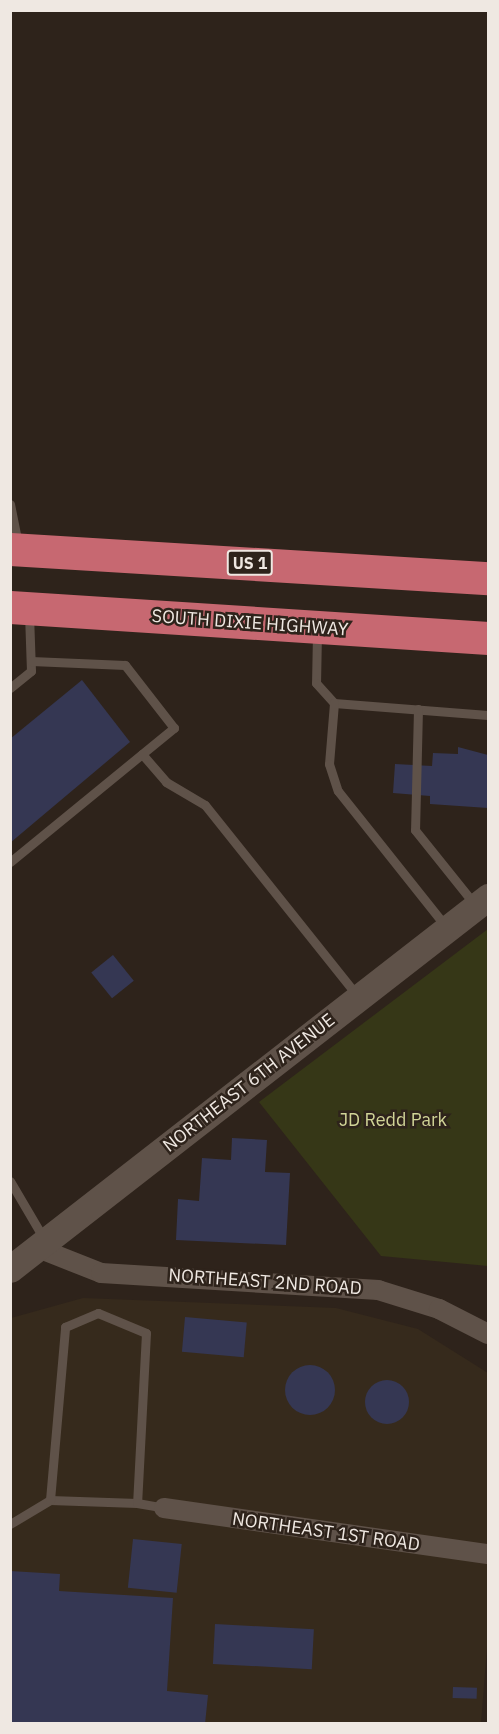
<!DOCTYPE html>
<style>
body{margin:0}
#map{position:relative;width:499px;height:1734px;overflow:hidden;background:#2e231b;font-family:"IBM Plex Sans",sans-serif}
div>[style]{position:absolute}
.industrial>*{inset:0;background:#362a1c}
.green>*{inset:0;background:#363717}
.building>*{inset:0;background:#353753;transform-origin:0 0}
.round{border-radius:50%}
.lane>*{height:9px;margin:-4.5px;padding:0 4.5px;transform-origin:4.5px;border-radius:4.5px;background:#5f5249}
.street>*{height:20px;margin:-10px;padding:0 10px;transform-origin:10px;border-radius:10px;background:#5f5249}
.secondary>*{height:27px;margin:-13.5px;padding:0 13.5px;transform-origin:13.5px;border-radius:13.5px;background:#5f5249}
.highway>*{height:33px;margin:-16.5px;padding:0 16.5px;transform-origin:16.5px;border-radius:16.5px;background:#c76871}
span{translate:-50% -50%;white-space:nowrap;text-align:center;line-height:1.15;-webkit-text-stroke:5px #2e231b;paint-order:stroke}
.shield-label span{padding:2px 4px;background:#2e231b;border:2px solid;border-radius:4px;-webkit-text-stroke-width:0}
.shield-label{font-size:16px;color:#efe8e2;font-weight:700}
.street-label{font-size:18px;color:#efe8e2}
.park-label{font-size:18px;color:#d0d396}
.frame{position:absolute;inset:0;border:12px solid #efe8e2;pointer-events:none}
</style>
<div id="map">
<div class="industrial">
<div style="clip-path:polygon(83px 1298px,336px 1308px,418px 1329px,488px 1373px,488px 1635px,481px 1723px,11px 1724px,11px 1318px)"></div>
</div>
<div class="green">
<div style="clip-path:polygon(488px 929px,488px 1266px,381px 1256px,259px 1102px)"></div>
</div>
<div class="building">
<div style="clip-path:polygon(82px 680px,130px 742px,10px 843px,10px 739px)"></div>
<div style="clip-path:polygon(458px 747px,488px 755px,488px 808px,430px 804px,430px 796px,393px 793px,395px 764px,432px 766px,433px 753px,458px 754px)"></div>
<div style="left:113px;top:955px;width:33px;height:28px;rotate:51deg"></div>
<div style="clip-path:polygon(232px 1138px,267px 1140px,265px 1172px,290px 1173px,286px 1245px,176px 1240px,178px 1199px,199px 1201px,202px 1158px,231px 1160px)"></div>
<div style="left:185px;top:1317px;width:62px;height:35px;rotate:5deg"></div>
<div class="round" style="left:285px;top:1365px;width:50px;height:50px"></div>
<div class="round" style="left:365px;top:1380px;width:44px;height:44px"></div>
<div style="left:133px;top:1539px;width:49px;height:49px;rotate:6deg"></div>
<div style="clip-path:polygon(10px 1571px,60px 1574px,59px 1591px,173px 1598px,167px 1691px,208px 1695px,205px 1724px,10px 1724px)"></div>
<div style="left:215px;top:1624px;width:99px;height:40px;rotate:3deg"></div>
<div style="left:453px;top:1687px;width:24px;height:11px;rotate:2deg"></div>
</div>
<div class="lane">
<div style="left:10px;top:504px;width:41px;rotate:78.7deg"></div>
<div style="left:317px;top:633px;width:50px;rotate:91.1deg"></div>
<div style="left:316px;top:683px;width:27px;rotate:48deg"></div>
<div style="left:334px;top:703px;width:154px;rotate:4.5deg"></div>
<div style="left:10px;top:688px;width:27px;rotate:-39deg"></div>
<div style="left:31px;top:671px;width:58px;rotate:-92deg"></div>
<div style="left:334px;top:703px;width:61px;rotate:94.7deg"></div>
<div style="left:329px;top:764px;width:28px;rotate:72deg"></div>
<div style="left:338px;top:791px;width:174px;rotate:51.5deg"></div>
<div style="left:418px;top:709px;width:121px;rotate:91.4deg"></div>
<div style="left:415px;top:830px;width:96px;rotate:51.3deg"></div>
<div style="left:142px;top:754px;width:37px;rotate:49deg"></div>
<div style="left:166px;top:782px;width:45px;rotate:30.5deg"></div>
<div style="left:205px;top:805px;width:246px;rotate:51.4deg"></div>
<div style="left:10px;top:862px;width:212px;rotate:-39.3deg"></div>
<div style="left:174px;top:728px;width:80px;rotate:-127.9deg"></div>
<div style="left:125px;top:665px;width:94px;rotate:-177.6deg"></div>
<div style="left:10px;top:1181px;width:67px;rotate:59.6deg"></div>
<div style="left:50px;top:1500px;width:87px;rotate:2deg"></div>
<div style="left:10px;top:1524px;width:47px;rotate:-31deg"></div>
<div style="left:50px;top:1500px;width:174px;rotate:-85deg"></div>
<div style="left:65px;top:1327px;width:36px;rotate:-23deg"></div>
<div style="left:98px;top:1313px;width:52px;rotate:22.6deg"></div>
<div style="left:146px;top:1333px;width:170px;rotate:93deg"></div>
<div style="left:137px;top:1503px;width:27px;rotate:10deg"></div>
</div>
<div class="street">
<div style="left:38px;top:1248px;width:68px;rotate:21.6deg"></div>
<div style="left:101px;top:1273px;width:278px;rotate:3.5deg"></div>
<div style="left:378px;top:1290px;width:64px;rotate:17.3deg"></div>
<div style="left:439px;top:1309px;width:55px;rotate:27deg"></div>
<div style="left:164px;top:1508px;width:327px;rotate:8.1deg"></div>
</div>
<div class="secondary">
<div style="left:10px;top:1269px;width:606px;rotate:-37.89deg"></div>
</div>
<div class="highway">
<div style="left:10px;top:549px;width:479px;rotate:3.5deg"></div>
<div style="left:10px;top:607px;width:479px;rotate:3.7deg"></div>
</div>
<div class="shield-label">
<span style="left:250px;top:563px">US 1</span>
</div>
<div class="street-label">
<span style="left:250px;top:623px;rotate:4deg">SOUTH DIXIE HIGHWAY</span>
<span style="left:249px;top:1083px;rotate:-38deg">NORTHEAST 6TH AVENUE</span>
<span style="left:265px;top:1282px;rotate:4deg">NORTHEAST 2ND ROAD</span>
<span style="left:326px;top:1532px;rotate:8deg">NORTHEAST 1ST ROAD</span>
</div>
<div class="park-label">
<span style="left:393px;top:1120px">JD Redd Park</span>
</div>
<div class="frame"></div>
</div>
